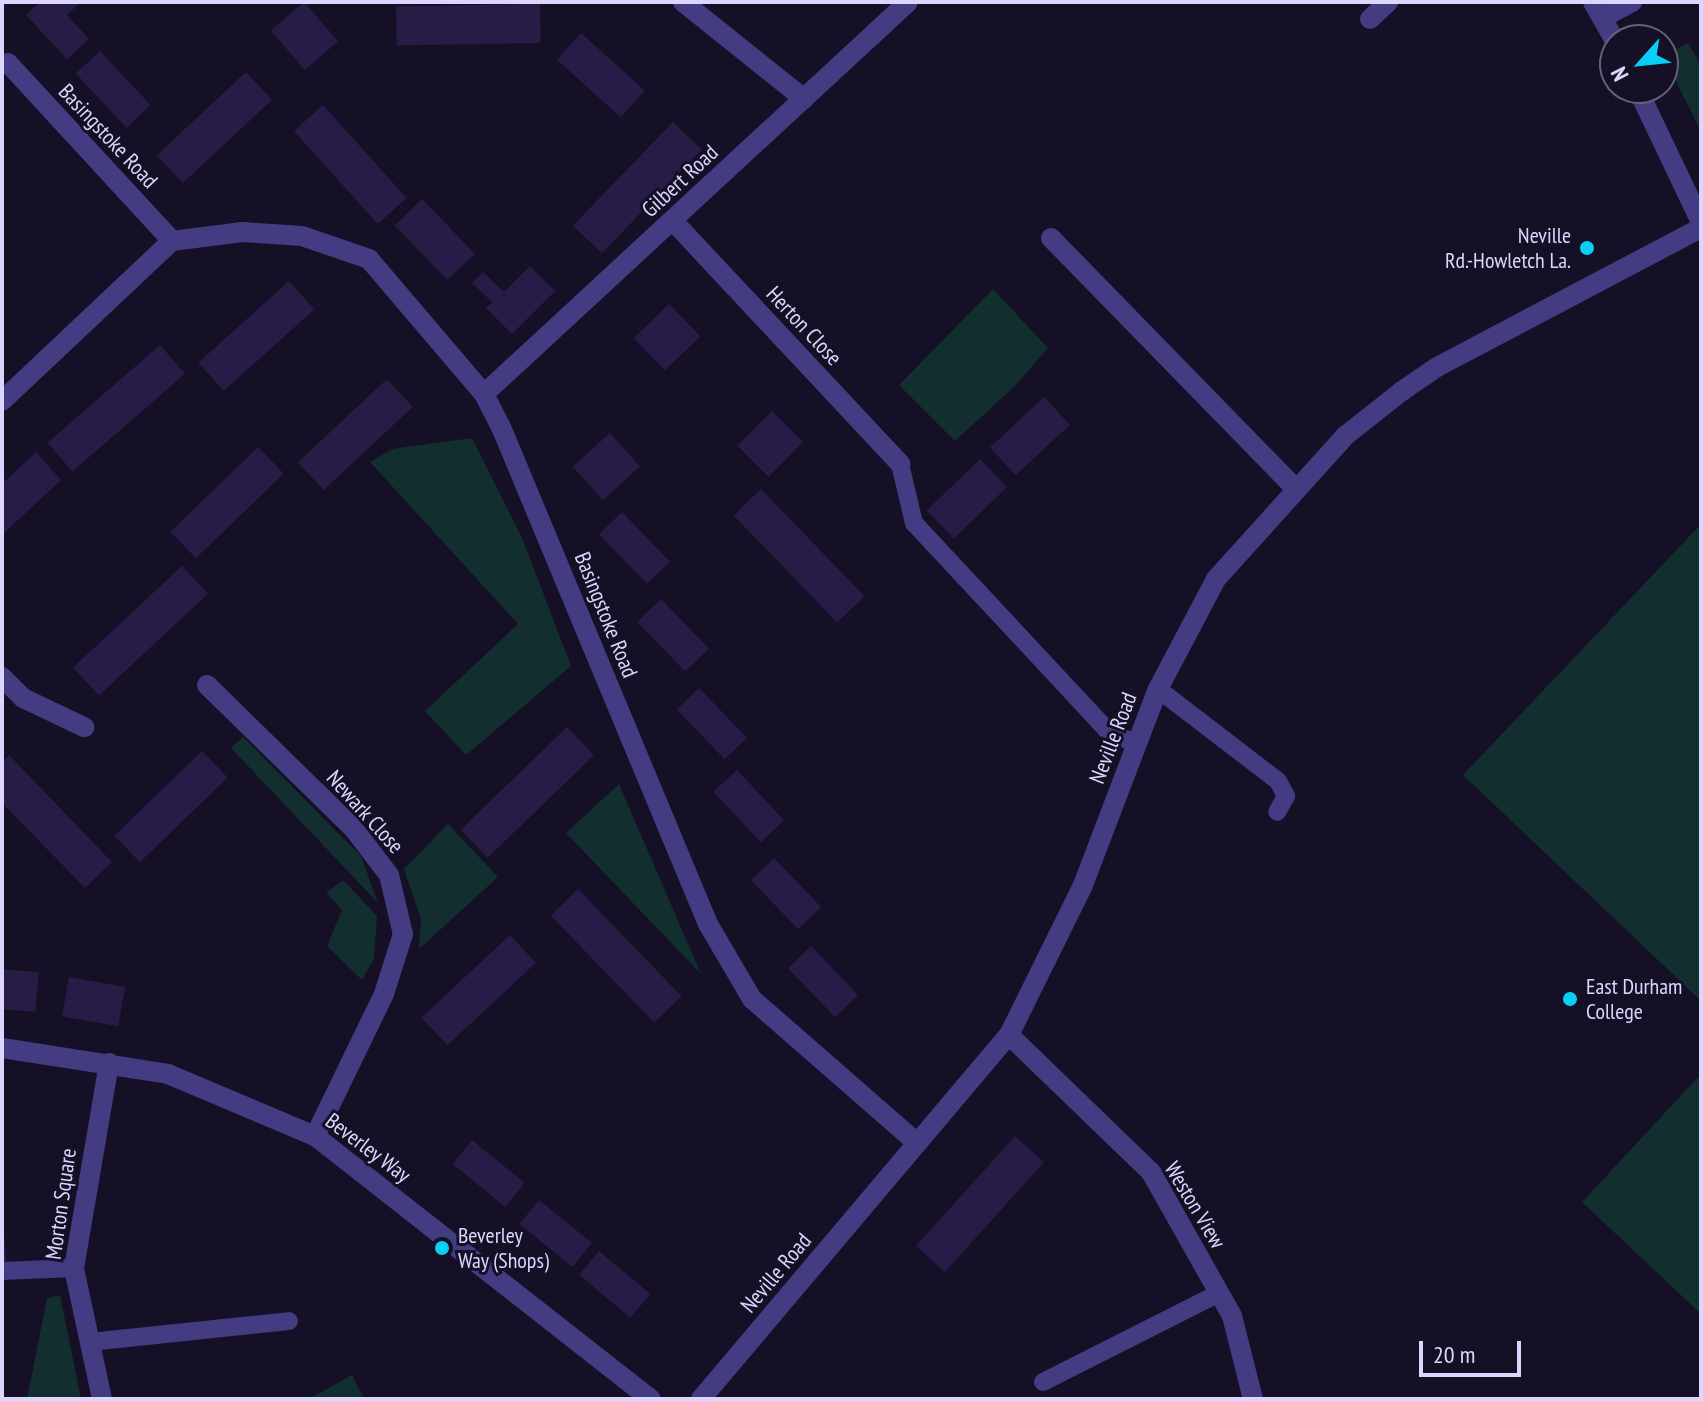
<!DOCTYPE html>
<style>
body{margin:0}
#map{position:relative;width:1703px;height:1401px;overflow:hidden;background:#151025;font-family:"PT Sans Narrow",sans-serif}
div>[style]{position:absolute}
.green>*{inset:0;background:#132e2e}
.building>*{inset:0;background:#271c45;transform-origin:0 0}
.service>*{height:18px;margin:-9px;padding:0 9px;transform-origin:9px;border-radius:9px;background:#433c82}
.minor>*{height:20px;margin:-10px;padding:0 10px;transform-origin:10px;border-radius:10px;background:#433c82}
.dots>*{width:22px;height:22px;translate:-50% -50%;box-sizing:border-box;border:4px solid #151025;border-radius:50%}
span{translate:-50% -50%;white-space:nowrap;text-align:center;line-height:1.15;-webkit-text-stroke:6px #151025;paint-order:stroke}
.street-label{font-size:22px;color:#dcd5fe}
.poi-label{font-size:22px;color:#dcd5fe}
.right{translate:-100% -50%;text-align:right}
.left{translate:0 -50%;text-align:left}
.frame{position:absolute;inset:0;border:4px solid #dcd5fe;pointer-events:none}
.north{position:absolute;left:1599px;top:24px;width:80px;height:80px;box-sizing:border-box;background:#151025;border:2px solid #655f7c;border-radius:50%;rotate:243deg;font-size:22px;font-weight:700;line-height:32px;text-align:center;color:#dcd5fe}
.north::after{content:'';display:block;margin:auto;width:28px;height:36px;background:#09cff6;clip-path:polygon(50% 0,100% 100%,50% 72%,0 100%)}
.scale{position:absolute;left:1419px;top:1341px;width:102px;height:36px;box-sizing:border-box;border:4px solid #dcd5fe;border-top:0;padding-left:10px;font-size:24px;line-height:28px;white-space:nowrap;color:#dcd5fe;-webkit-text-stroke:6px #151025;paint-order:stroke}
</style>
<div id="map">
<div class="green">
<div style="clip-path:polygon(1688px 43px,1701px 65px,1701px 131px,1663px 56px)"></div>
<div style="clip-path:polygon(993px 289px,1048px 348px,1017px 384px,955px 441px,899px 385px)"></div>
<div style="clip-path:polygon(472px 438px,523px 540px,571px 666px,466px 755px,425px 711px,518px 624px,370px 462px,392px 449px)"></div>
<div style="clip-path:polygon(1701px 524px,1701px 997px,1699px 999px,1463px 775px)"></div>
<div style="clip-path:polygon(243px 737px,361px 856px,378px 903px,231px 748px)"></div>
<div style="clip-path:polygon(619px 784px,701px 974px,566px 833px)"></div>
<div style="clip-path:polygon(448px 824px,498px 877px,419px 949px,421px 919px,404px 869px)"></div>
<div style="clip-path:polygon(343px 880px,377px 916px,374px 959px,362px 980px,327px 946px,342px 910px,326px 893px)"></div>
<div style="clip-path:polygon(1701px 1074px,1701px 1314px,1582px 1202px)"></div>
<div style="clip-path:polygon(60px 1295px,81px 1399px,27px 1399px,47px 1298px)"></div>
<div style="clip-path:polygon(352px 1375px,364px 1399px,309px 1399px)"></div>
</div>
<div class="building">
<div style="clip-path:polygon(40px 2px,81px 2px,67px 15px,89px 39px,67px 59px,26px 15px)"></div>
<div style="left:304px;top:2px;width:52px;height:44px;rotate:49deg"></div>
<div style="left:540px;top:4px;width:39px;height:144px;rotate:89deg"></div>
<div style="left:581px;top:33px;width:86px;height:36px;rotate:42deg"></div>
<div style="left:100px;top:51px;width:74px;height:33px;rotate:47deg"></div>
<div style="left:246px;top:72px;width:38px;height:122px;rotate:47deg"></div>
<div style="left:323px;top:105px;width:125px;height:39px;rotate:48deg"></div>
<div style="left:673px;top:122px;width:40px;height:144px;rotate:44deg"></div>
<div style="left:422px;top:199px;width:76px;height:38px;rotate:46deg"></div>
<div style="clip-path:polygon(530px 266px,555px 291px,512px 334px,486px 308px,492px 302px,472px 283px,483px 272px,504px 292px)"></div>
<div style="left:289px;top:281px;width:38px;height:122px;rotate:48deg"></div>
<div style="left:669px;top:304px;width:45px;height:49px;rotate:46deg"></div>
<div style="left:160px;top:345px;width:38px;height:149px;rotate:49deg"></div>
<div style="left:387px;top:379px;width:38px;height:122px;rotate:47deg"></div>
<div style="left:1044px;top:397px;width:38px;height:74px;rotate:47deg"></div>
<div style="left:772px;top:411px;width:44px;height:49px;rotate:45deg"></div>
<div style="left:610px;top:433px;width:45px;height:50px;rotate:48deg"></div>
<div style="left:258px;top:447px;width:37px;height:122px;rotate:46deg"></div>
<div style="clip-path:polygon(36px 452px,61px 480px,2px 535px,2px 484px)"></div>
<div style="left:980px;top:459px;width:39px;height:74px;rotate:46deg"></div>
<div style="left:761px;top:489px;width:149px;height:38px;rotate:46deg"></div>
<div style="left:622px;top:512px;width:69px;height:32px;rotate:46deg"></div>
<div style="left:182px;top:566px;width:38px;height:149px;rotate:47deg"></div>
<div style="left:661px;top:599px;width:69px;height:33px;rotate:46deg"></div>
<div style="left:699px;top:688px;width:69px;height:31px;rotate:46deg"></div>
<div style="left:567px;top:727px;width:39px;height:148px;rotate:46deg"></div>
<div style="left:202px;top:751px;width:37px;height:122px;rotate:46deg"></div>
<div style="clip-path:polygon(9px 755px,112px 862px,85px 888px,2px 803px,2px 762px)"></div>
<div style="left:737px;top:770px;width:69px;height:32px;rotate:47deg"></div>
<div style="left:774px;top:858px;width:68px;height:32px;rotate:46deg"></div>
<div style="left:578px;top:889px;width:149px;height:38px;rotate:46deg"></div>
<div style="left:510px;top:935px;width:38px;height:121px;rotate:47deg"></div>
<div style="left:811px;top:946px;width:68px;height:32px;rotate:46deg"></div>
<div style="left:2px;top:969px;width:37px;height:40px;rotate:5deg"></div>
<div style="left:69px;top:977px;width:57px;height:40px;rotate:10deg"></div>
<div style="left:1015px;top:1136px;width:39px;height:148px;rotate:42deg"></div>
<div style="left:472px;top:1140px;width:68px;height:31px;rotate:39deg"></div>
<div style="left:539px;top:1200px;width:68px;height:31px;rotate:39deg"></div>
<div style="clip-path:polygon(2px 1217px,7px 1263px,2px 1263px)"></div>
<div style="left:599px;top:1251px;width:67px;height:31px;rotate:40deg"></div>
</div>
<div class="service">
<div style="left:900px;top:464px;width:61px;rotate:76.7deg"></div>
<div style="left:914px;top:523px;width:282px;rotate:47deg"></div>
<div style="left:1106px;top:729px;width:33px;rotate:27deg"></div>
<div style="left:1158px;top:689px;width:151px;rotate:37.5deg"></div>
<div style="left:1278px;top:781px;width:17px;rotate:62deg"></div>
<div style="left:1286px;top:796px;width:18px;rotate:119deg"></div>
<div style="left:2px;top:1271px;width:72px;rotate:-2.4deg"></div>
<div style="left:90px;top:1342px;width:200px;rotate:-6deg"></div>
<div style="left:1043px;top:1382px;width:197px;rotate:-26.8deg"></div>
</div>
<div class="minor">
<div style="left:683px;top:2px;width:155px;rotate:38.7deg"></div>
<div style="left:1593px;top:2px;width:45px;rotate:60.6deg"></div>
<div style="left:1604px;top:17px;width:32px;rotate:-28deg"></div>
<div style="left:1370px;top:19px;width:25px;rotate:-43deg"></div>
<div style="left:8px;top:63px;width:242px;rotate:47.3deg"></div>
<div style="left:1637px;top:88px;width:148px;rotate:64.5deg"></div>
<div style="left:673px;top:221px;width:333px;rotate:46.9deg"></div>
<div style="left:1051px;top:238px;width:349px;rotate:45.7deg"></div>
<div style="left:484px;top:394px;width:577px;rotate:-42.75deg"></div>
<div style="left:2px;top:401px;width:233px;rotate:-43.3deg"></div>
<div style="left:172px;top:241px;width:71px;rotate:-7.3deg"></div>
<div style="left:242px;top:232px;width:60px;rotate:3.8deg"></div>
<div style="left:302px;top:236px;width:71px;rotate:18.9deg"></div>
<div style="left:369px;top:259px;width:177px;rotate:49.6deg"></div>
<div style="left:484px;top:394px;width:37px;rotate:63deg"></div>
<div style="left:501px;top:427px;width:538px;rotate:67.39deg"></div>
<div style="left:708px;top:924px;width:87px;rotate:59.6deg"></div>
<div style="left:752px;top:999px;width:219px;rotate:41.1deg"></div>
<div style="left:2px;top:677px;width:30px;rotate:45deg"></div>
<div style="left:23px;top:698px;width:68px;rotate:25.4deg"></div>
<div style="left:207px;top:685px;width:204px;rotate:44.4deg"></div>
<div style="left:353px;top:828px;width:59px;rotate:52.5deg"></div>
<div style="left:389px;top:875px;width:61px;rotate:76.7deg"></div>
<div style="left:403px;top:934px;width:63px;rotate:107.6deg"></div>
<div style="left:384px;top:994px;width:158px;rotate:115.9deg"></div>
<div style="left:1009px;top:1035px;width:197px;rotate:44deg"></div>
<div style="left:1151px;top:1172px;width:165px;rotate:60.6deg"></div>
<div style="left:1232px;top:1316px;width:86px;rotate:75.8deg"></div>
<div style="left:2px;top:1048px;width:168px;rotate:8.9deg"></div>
<div style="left:168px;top:1074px;width:160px;rotate:22.9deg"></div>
<div style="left:315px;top:1136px;width:427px;rotate:38.1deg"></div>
<div style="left:102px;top:1399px;width:134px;rotate:-102.1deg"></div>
<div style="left:74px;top:1268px;width:208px;rotate:-80.3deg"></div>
<div style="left:701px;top:1399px;width:477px;rotate:-49.8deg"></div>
<div style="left:1009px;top:1035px;width:167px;rotate:-63.7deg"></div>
<div style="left:1083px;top:885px;width:210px;rotate:-69.1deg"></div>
<div style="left:1158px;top:689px;width:124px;rotate:-62.2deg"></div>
<div style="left:1216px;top:579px;width:193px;rotate:-47.9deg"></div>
<div style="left:1345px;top:436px;width:73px;rotate:-38.3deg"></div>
<div style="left:1402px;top:391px;width:42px;rotate:-34.4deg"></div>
<div style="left:1437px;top:367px;width:298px;rotate:-27.8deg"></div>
</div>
<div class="dots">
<div style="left:1587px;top:248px;background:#09cff6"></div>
<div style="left:1570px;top:999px;background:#09cff6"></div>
<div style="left:442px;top:1248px;background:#09cff6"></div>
</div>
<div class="street-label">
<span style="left:108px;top:136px;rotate:47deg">Basingstoke Road</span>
<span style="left:680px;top:181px;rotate:-43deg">Gilbert Road</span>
<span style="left:804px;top:326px;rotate:47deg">Herton Close</span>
<span style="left:606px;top:615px;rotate:68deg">Basingstoke Road</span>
<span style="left:1113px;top:738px;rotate:-69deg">Neville Road</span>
<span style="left:365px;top:812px;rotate:48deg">Newark Close</span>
<span style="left:368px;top:1148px;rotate:37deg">Beverley Way</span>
<span style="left:61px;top:1204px;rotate:-82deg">Morton Square</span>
<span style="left:1195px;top:1205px;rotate:59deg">Weston View</span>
<span style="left:776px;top:1273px;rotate:-50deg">Neville Road</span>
</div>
<div class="poi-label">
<span class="right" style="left:1571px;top:248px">Neville<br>Rd.-Howletch La.</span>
<span class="left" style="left:1586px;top:999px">East Durham<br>College</span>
<span class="left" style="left:458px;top:1248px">Beverley<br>Way (Shops)</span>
</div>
<div class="frame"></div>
<div class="north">N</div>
<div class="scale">20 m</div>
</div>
